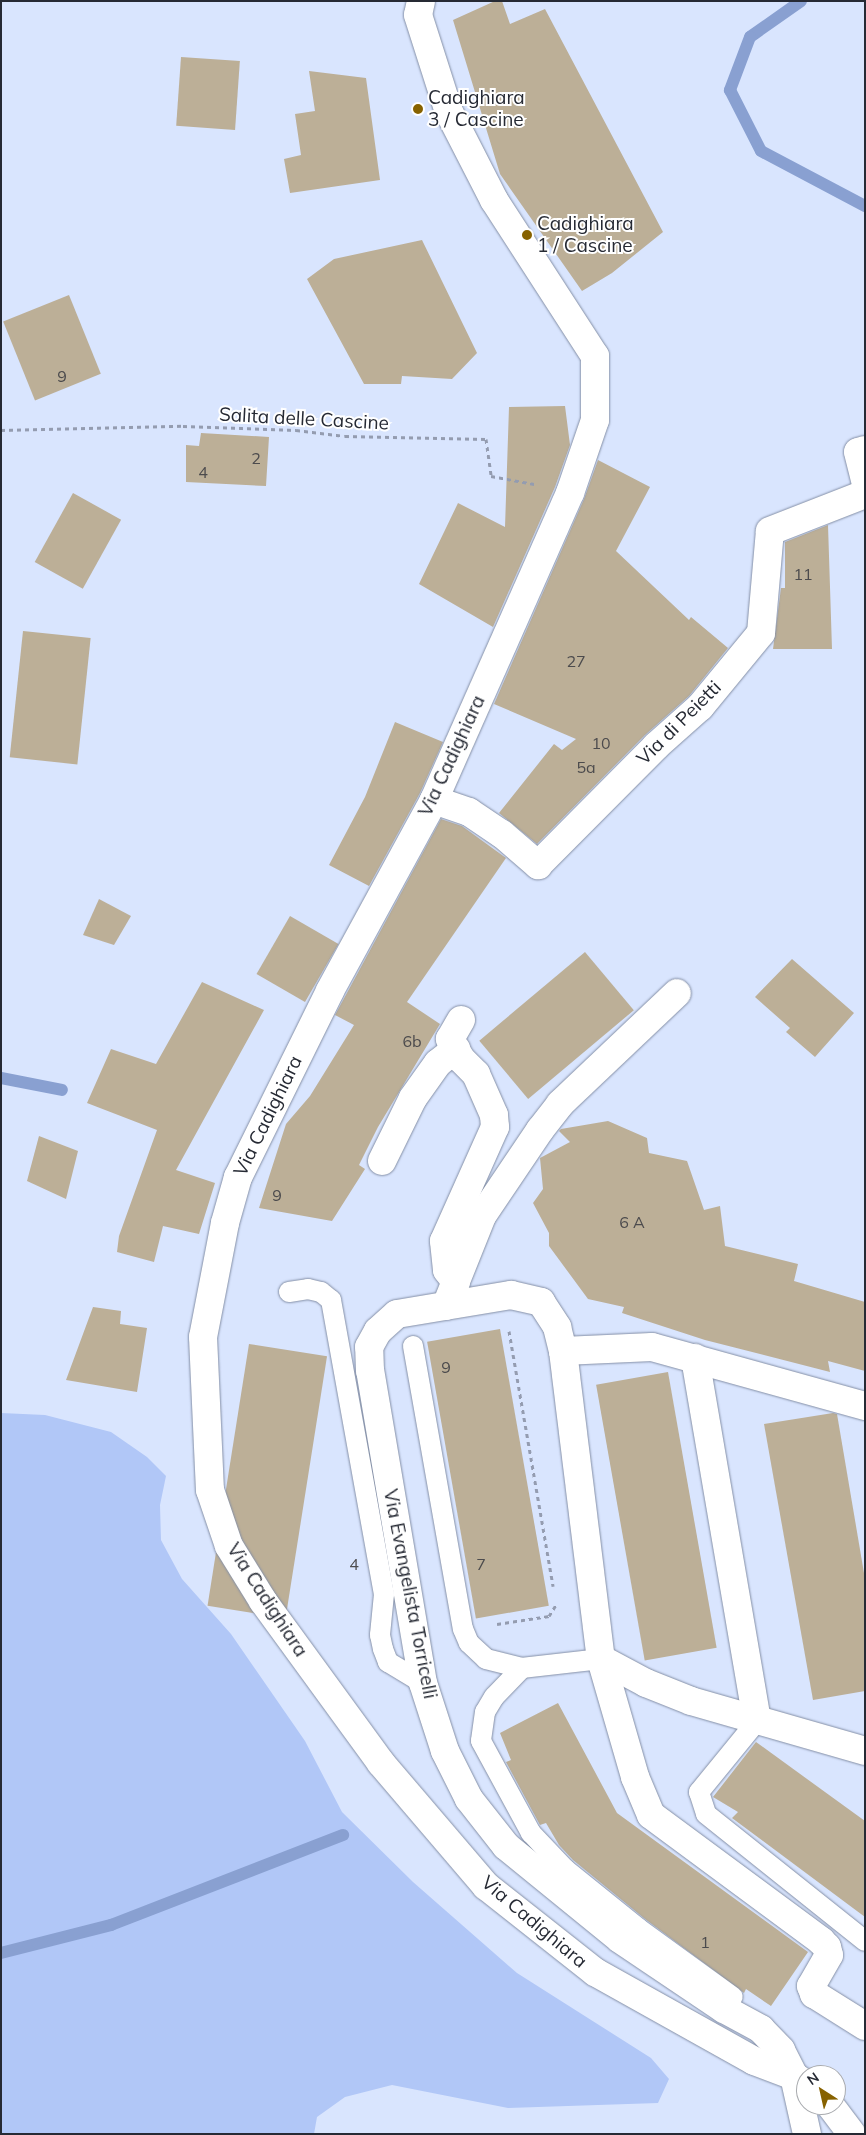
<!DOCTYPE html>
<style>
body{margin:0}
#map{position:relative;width:866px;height:2135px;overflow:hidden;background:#d9e5fe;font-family:Mulish,sans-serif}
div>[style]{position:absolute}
.green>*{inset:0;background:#b1c7f7}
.stream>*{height:12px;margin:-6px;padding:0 6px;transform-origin:6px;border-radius:6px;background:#89a0d1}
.building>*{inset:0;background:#bcaf97;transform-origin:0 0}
.path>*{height:3px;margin-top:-1.5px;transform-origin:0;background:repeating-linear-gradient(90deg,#949cb0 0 4px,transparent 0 8px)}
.roads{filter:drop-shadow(0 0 1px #848fa6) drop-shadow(0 0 1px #848fa6)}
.lane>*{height:20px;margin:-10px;padding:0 10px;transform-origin:10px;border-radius:10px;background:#fff}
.street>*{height:28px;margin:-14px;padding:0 14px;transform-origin:14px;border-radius:14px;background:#fff}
.secondary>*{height:28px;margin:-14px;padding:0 14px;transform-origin:14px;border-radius:14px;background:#fff}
.dots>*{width:14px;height:14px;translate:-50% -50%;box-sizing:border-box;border:2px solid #fff;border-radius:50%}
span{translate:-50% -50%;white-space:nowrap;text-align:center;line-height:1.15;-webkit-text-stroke:4px #fff;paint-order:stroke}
.number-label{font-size:16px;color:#4c4b4d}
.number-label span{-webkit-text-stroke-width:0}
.poi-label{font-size:19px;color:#262a34}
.left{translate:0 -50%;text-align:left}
.street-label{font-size:19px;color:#262a34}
.frame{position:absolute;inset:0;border:2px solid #262a34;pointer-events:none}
.north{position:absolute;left:796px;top:2065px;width:50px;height:50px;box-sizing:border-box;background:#fff;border:1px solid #a8aaae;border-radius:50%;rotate:325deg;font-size:14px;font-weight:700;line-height:20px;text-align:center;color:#262a34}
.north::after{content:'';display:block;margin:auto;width:18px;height:22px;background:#876200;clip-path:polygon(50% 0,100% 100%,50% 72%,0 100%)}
</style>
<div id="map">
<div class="green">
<div style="clip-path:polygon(1px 1413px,45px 1415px,111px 1432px,147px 1457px,166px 1476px,160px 1505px,161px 1540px,182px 1579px,231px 1634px,305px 1741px,342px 1812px,413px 1882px,517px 1973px,651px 2058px,669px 2079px,658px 2103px,508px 2108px,392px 2085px,345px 2097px,317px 2117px,314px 2134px,1px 2134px)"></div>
</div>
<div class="stream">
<div style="left:801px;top:1px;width:62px;rotate:144.8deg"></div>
<div style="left:750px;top:37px;width:57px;rotate:110.7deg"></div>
<div style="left:730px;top:90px;width:68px;rotate:63.1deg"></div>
<div style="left:761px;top:151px;width:118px;rotate:27.9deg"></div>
<div style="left:1px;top:1078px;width:62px;rotate:11.1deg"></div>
<div style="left:1px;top:1953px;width:114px;rotate:-14.3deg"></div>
<div style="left:111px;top:1925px;width:249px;rotate:-21.2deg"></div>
</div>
<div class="building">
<div style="clip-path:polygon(495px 1px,502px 1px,510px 24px,545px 9px,663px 232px,612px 273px,582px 291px,500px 174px,453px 20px)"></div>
<div style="left:181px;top:57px;width:59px;height:69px;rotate:4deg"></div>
<div style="clip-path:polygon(309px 71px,366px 78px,380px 180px,290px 193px,284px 159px,301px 155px,295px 114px,315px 111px)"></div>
<div style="clip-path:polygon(422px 240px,477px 353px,452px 379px,402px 376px,401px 384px,364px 384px,307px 279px,334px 259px)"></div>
<div style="left:69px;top:295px;width:85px;height:71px;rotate:68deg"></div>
<div style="clip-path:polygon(565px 406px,570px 445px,555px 487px,493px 627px,419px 584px,458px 503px,505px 527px,509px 407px)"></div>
<div style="clip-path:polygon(201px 433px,269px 437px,266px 486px,186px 482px,186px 445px,199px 446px)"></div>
<div style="clip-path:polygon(598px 460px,650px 487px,616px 551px,689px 620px,691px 617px,728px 648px,689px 696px,645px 735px,537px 844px,499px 813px,554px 744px,562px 750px,576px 739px,494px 704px,584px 499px)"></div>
<div style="left:73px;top:493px;width:55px;height:79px;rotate:29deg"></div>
<div style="clip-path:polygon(828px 525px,832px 649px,773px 649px,781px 588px,785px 588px,785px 542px)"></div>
<div style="left:23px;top:631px;width:68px;height:127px;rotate:6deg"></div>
<div style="clip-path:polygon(395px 722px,443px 742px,420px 793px,369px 886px,329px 865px,365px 797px)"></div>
<div style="clip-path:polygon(441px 819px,462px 826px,506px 858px,407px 1002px,440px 1024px,378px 1127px,359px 1165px,365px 1169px,332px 1221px,259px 1208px,286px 1124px,310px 1096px,354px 1025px,335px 1015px)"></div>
<div style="clip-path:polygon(99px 899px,131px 916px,114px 945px,83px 935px)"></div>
<div style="left:290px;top:916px;width:56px;height:67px;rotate:30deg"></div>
<div style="left:585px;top:952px;width:76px;height:138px;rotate:50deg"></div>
<div style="clip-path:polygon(792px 959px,854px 1013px,815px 1057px,786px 1032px,790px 1028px,755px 997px)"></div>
<div style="clip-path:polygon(202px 982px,264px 1010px,176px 1170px,215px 1183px,199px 1234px,163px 1226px,154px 1262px,117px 1252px,119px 1236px,157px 1130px,87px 1103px,111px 1049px,156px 1064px)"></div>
<div style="clip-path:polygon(608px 1121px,647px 1138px,649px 1153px,687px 1161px,704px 1210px,720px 1206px,725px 1246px,798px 1264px,794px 1281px,865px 1302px,865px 1371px,828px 1361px,830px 1372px,705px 1340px,622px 1313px,624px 1307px,588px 1299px,549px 1246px,549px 1233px,533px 1203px,543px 1189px,540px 1158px,570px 1142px,559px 1131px,561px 1129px)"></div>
<div style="clip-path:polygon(39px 1136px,78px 1151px,66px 1199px,27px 1181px)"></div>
<div style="clip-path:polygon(93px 1307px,121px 1311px,120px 1324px,147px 1328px,137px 1392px,66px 1380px)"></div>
<div style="left:500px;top:1329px;width:281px;height:74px;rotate:80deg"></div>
<div style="left:249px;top:1344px;width:79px;height:265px;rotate:9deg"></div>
<div style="left:668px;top:1372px;width:280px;height:73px;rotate:80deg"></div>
<div style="clip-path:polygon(833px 1413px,837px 1414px,865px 1579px,865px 1691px,813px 1700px,764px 1424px)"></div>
<div style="clip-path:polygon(558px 1703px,617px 1813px,808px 1952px,771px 2006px,746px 1989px,744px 1993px,645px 1919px,573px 1860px,559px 1845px,546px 1823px,540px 1825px,506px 1762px,511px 1760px,500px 1733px)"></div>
<div style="clip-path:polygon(756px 1742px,865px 1821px,865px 1917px,732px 1818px,738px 1812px,713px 1797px)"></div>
</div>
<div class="path">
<div style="left:1px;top:430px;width:182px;rotate:-1.3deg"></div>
<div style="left:183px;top:426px;width:113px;rotate:2deg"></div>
<div style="left:296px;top:430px;width:49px;rotate:7deg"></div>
<div style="left:345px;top:436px;width:141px;rotate:1.2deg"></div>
<div style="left:486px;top:439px;width:37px;rotate:82deg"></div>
<div style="left:491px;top:476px;width:44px;rotate:10.5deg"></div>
<div style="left:509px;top:1331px;width:259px;rotate:80.2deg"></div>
<div style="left:497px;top:1624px;width:53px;rotate:-8.7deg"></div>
<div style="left:549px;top:1616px;width:13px;rotate:-58deg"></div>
</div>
<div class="roads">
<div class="lane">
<div style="left:289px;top:1292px;width:19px;rotate:-9deg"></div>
<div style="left:308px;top:1289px;width:13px;rotate:13deg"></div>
<div style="left:321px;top:1292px;width:13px;rotate:39deg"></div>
<div style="left:331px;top:1300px;width:299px;rotate:79.8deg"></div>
<div style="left:384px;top:1594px;width:41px;rotate:95.6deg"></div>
<div style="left:380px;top:1635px;width:14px;rotate:78deg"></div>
<div style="left:383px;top:1649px;width:14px;rotate:69deg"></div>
<div style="left:388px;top:1662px;width:41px;rotate:31deg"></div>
<div style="left:413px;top:1346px;width:287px;rotate:80deg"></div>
<div style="left:463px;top:1629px;width:15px;rotate:67deg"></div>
<div style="left:469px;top:1643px;width:23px;rotate:43deg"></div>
<div style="left:486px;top:1659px;width:37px;rotate:14deg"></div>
<div style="left:601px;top:1659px;width:80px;rotate:173.5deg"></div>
<div style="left:522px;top:1668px;width:40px;rotate:134deg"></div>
<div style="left:494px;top:1697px;width:17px;rotate:121deg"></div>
<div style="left:485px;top:1712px;width:29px;rotate:98deg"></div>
<div style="left:481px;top:1741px;width:105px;rotate:61.5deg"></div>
<div style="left:531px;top:1833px;width:50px;rotate:46.6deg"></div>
<div style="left:565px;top:1869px;width:94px;rotate:38.9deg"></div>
<div style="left:638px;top:1928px;width:117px;rotate:36deg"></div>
<div style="left:757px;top:1721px;width:92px;rotate:129.2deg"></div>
<div style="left:699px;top:1792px;width:23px;rotate:72deg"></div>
<div style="left:706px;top:1814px;width:203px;rotate:38.6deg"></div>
</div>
<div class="street">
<div style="left:865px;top:450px;width:7px;rotate:164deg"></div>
<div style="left:858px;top:452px;width:30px;rotate:76deg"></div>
<div style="left:434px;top:800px;width:37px;rotate:19deg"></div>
<div style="left:469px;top:812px;width:40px;rotate:34deg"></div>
<div style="left:502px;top:834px;width:48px;rotate:40.7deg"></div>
<div style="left:538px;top:865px;width:168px;rotate:-45.2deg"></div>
<div style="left:656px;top:746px;width:59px;rotate:-41.6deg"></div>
<div style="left:700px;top:707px;width:96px;rotate:-50.5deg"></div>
<div style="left:761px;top:633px;width:102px;rotate:-85deg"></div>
<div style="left:770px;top:531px;width:102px;rotate:-21.3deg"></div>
<div style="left:382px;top:1161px;width:70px;rotate:-63.8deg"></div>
<div style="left:413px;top:1098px;width:43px;rotate:-54.5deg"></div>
<div style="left:438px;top:1063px;width:23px;rotate:-38deg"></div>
<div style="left:456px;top:1282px;width:15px;rotate:-127deg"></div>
<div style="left:447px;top:1270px;width:29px;rotate:-96deg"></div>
<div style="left:444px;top:1241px;width:125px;rotate:-65.9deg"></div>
<div style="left:495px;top:1127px;width:12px;rotate:-95deg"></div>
<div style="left:494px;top:1115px;width:45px;rotate:-113.7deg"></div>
<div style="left:476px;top:1074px;width:21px;rotate:-135deg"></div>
<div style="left:461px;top:1059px;width:23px;rotate:-119deg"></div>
<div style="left:450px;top:1039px;width:22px;rotate:-60deg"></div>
<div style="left:446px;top:1306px;width:97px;rotate:-68.2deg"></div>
<div style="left:482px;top:1216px;width:104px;rotate:-56deg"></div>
<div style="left:540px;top:1130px;width:33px;rotate:-52deg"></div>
<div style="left:560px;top:1104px;width:161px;rotate:-43.5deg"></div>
<div style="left:563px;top:1351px;width:89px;rotate:-2.6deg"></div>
<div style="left:652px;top:1347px;width:221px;rotate:15.5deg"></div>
<div style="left:695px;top:1358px;width:368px;rotate:80.3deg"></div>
<div style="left:601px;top:1659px;width:123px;rotate:73.9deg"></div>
<div style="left:635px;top:1777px;width:41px;rotate:67.2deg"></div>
<div style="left:651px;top:1815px;width:212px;rotate:36.5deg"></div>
<div style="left:821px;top:1941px;width:8px;rotate:45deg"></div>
<div style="left:827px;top:1947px;width:8px;rotate:76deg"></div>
<div style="left:829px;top:1955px;width:36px;rotate:120deg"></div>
<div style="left:811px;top:1986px;width:9px;rotate:69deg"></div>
<div style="left:814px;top:1994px;width:60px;rotate:32.1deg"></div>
<div style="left:807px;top:2134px;width:59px;rotate:-102.6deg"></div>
<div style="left:794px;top:2076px;width:29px;rotate:-117deg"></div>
<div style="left:781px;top:2050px;width:29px;rotate:-134deg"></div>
<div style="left:761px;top:2029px;width:42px;rotate:-151.6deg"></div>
<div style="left:724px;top:2009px;width:125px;rotate:-146.1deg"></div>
<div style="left:620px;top:1939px;width:147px;rotate:-140.8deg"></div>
<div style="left:506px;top:1846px;width:60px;rotate:-128.2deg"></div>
<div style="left:469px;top:1799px;width:54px;rotate:-116.6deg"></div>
<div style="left:445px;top:1751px;width:71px;rotate:-107.9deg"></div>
<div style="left:423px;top:1683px;width:316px;rotate:-99.6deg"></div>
<div style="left:370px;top:1371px;width:24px;rotate:-92deg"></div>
<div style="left:369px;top:1347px;width:18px;rotate:-61deg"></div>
<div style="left:378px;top:1331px;width:25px;rotate:-42deg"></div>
<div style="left:397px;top:1314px;width:116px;rotate:-9.5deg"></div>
<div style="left:511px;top:1295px;width:31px;rotate:13deg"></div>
<div style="left:541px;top:1302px;width:30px;rotate:57deg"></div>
<div style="left:557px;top:1327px;width:25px;rotate:76deg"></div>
<div style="left:563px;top:1351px;width:310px;rotate:83deg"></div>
<div style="left:601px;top:1659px;width:51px;rotate:28.1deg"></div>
<div style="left:646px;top:1683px;width:48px;rotate:21.8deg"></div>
<div style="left:691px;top:1701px;width:181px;rotate:16deg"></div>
</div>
<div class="secondary">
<div style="left:421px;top:1px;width:14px;rotate:102deg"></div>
<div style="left:418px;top:15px;width:102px;rotate:72.3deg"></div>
<div style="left:449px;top:112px;width:99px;rotate:62.9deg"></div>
<div style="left:494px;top:200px;width:186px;rotate:57.1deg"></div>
<div style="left:595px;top:356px;width:64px;rotate:90deg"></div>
<div style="left:595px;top:420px;width:77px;rotate:108.9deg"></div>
<div style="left:570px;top:493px;width:336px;rotate:113.9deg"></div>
<div style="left:434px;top:800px;width:217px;rotate:118.6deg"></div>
<div style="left:330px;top:991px;width:208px;rotate:116.3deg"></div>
<div style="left:238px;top:1177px;width:48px;rotate:105.8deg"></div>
<div style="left:225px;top:1223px;width:116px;rotate:100.9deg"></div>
<div style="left:203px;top:1337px;width:153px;rotate:87.4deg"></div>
<div style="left:210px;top:1490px;width:59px;rotate:71.3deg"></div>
<div style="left:229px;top:1546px;width:65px;rotate:58.3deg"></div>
<div style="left:263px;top:1601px;width:200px;rotate:53.9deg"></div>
<div style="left:381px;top:1763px;width:162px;rotate:49.5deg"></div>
<div style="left:486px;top:1886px;width:139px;rotate:38.3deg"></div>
<div style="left:595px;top:1972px;width:182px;rotate:29.2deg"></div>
<div style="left:754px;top:2061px;width:43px;rotate:20.6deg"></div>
<div style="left:794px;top:2076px;width:14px;rotate:34deg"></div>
<div style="left:830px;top:2105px;width:36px;rotate:53deg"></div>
</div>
</div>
<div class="dots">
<div style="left:418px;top:109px;background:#876200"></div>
<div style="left:527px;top:235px;background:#876200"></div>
</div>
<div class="number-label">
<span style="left:62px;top:376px">9</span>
<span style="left:256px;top:458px">2</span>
<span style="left:203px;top:472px">4</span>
<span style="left:803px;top:574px">11</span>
<span style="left:576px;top:661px">27</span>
<span style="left:601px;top:743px">10</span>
<span style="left:586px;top:767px">5a</span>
<span style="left:412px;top:1041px">6b</span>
<span style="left:277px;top:1195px">9</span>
<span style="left:632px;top:1222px">6 A</span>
<span style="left:446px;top:1367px">9</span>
<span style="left:354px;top:1564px">4</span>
<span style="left:481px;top:1564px">7</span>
<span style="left:705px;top:1942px">1</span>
</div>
<div class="poi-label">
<span class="left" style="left:428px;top:109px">Cadighiara<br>3 / Cascine</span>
<span class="left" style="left:537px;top:235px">Cadighiara<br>1 / Cascine</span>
</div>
<div class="street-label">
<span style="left:304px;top:419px;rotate:3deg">Salita delle Cascine</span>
<span style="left:679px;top:723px;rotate:-45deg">Via di Peietti</span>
<span style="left:452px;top:756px;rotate:-65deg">Via Cadighiara</span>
<span style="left:268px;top:1116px;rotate:-64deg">Via Cadighiara</span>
<span style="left:410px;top:1594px;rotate:79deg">Via Evangelista Torricelli</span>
<span style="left:267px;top:1600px;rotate:57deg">Via Cadighiara</span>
<span style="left:534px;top:1922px;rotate:40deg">Via Cadighiara</span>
</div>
<div class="frame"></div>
<div class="north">N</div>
</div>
